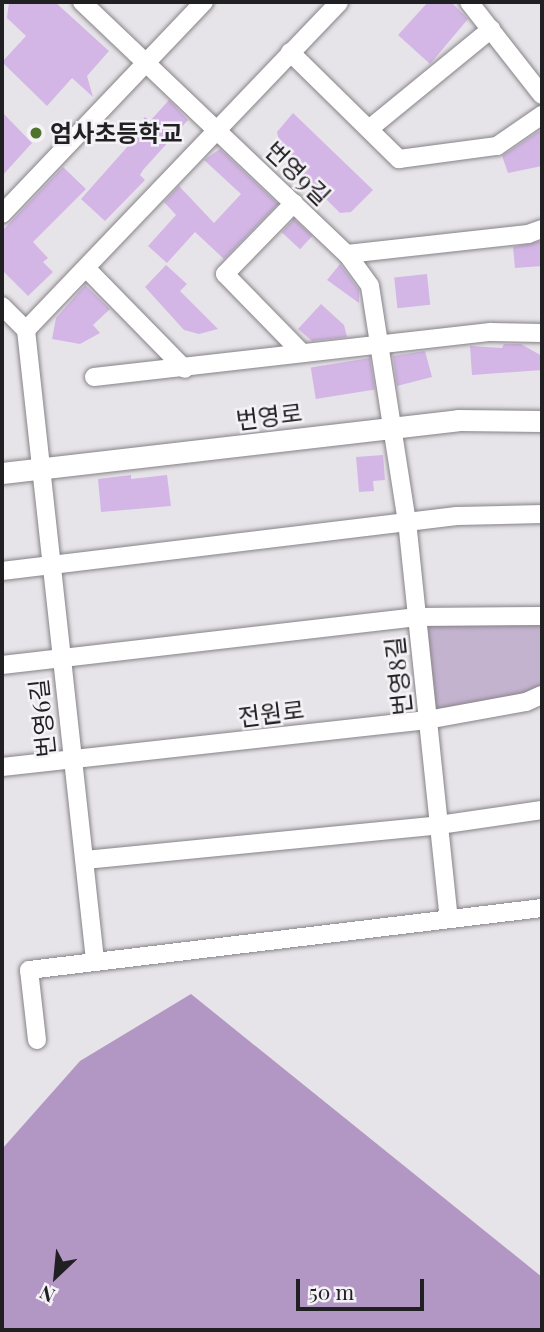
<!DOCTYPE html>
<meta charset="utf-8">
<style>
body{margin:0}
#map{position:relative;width:544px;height:1332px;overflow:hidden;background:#e7e4e9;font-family:"Playfair Display","Noto Sans KR",serif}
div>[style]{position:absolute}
.green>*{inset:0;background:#c4b3cf}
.forest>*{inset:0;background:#b296c4}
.building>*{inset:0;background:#d3b6e5;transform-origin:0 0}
.roads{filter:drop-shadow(0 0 2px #868388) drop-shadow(0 0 2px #868388)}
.minor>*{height:18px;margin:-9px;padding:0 9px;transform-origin:9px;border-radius:9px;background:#fff}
.tertiary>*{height:21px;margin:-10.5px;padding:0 10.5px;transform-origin:10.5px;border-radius:10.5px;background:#fff}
.dots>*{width:19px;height:19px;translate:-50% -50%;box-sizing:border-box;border:4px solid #f4f2f6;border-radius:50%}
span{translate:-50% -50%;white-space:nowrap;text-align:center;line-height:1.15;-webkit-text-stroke:5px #f4f2f6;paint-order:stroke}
.poi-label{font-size:24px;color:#201f21;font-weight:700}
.left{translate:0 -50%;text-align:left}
.street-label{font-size:24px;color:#201f21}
.frame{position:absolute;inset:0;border:4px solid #201f21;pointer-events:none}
.north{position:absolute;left:21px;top:1241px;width:70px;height:70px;-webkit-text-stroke:5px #f4f2f6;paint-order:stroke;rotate:206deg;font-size:19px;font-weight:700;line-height:28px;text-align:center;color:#201f21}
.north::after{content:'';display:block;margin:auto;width:24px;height:32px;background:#201f21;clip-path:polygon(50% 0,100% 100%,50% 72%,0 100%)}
.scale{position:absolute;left:296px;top:1279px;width:128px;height:32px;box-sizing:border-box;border:4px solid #201f21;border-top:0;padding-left:9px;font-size:21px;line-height:24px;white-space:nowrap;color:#201f21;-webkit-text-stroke:5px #f4f2f6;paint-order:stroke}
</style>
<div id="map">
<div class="green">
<div style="clip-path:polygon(542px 616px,542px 695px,427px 720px,417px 617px)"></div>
</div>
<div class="forest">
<div style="clip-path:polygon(191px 994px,542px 1277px,542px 1330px,2px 1330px,2px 1149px,80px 1061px)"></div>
</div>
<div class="building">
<div style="clip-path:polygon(9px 2px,55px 2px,109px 51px,87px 76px,93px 97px,72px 78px,47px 106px,2px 62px,26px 36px,7px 18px)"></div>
<div style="clip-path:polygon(428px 2px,451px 2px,468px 19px,430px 64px,398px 35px)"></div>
<div style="clip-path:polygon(169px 100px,188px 120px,143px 170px,140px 175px,145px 180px,105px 221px,81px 199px,136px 137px,132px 131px,145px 117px,150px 121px)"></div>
<div style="clip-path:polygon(2px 112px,32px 143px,2px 176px)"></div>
<div style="clip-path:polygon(293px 113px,373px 190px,351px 212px,340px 213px,302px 175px,308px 169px,280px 145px,277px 132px)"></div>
<div style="clip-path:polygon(542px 129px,542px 166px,508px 173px,502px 156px)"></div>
<div style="clip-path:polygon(220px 149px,278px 204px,224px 259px,195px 232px,167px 263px,148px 246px,176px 215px,164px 202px,179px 186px,214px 223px,241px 194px,204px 160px)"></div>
<div style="clip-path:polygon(63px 167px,86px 189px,33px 242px,48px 258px,43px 262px,53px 272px,28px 296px,2px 270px,2px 231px)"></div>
<div style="left:294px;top:219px;width:25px;height:18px;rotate:43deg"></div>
<div style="clip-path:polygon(542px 241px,542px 266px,515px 268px,513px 247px)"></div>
<div style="clip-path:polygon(340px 264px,359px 290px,359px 303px,327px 280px)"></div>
<div style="clip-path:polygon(166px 265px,187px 284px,180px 291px,218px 329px,199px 334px,184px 330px,145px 287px)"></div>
<div style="left:427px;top:274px;width:31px;height:33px;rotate:84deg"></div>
<div style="clip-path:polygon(85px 285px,110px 309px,93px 325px,100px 333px,80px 344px,52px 339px,56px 318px)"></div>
<div style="clip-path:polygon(321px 304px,344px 325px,347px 337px,312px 341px,298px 329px)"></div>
<div style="clip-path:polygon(504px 344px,521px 344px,542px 356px,542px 370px,472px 375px,470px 346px,502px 348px)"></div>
<div style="clip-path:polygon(425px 351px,432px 377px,397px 386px,393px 356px)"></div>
<div style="left:370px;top:358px;width:32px;height:60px;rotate:81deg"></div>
<div style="clip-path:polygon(383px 455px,385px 480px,373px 481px,374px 491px,359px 492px,356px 457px)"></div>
<div style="clip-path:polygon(131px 475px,131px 479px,167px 475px,171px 506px,101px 512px,98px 479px)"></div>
</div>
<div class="roads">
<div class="minor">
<div style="left:82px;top:2px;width:366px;rotate:43.6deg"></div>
<div style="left:347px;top:254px;width:39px;rotate:54deg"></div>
<div style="left:370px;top:286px;width:238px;rotate:81.1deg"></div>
<div style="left:407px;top:521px;width:400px;rotate:84deg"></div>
<div style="left:469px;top:2px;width:118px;rotate:51.9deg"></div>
<div style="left:290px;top:52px;width:153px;rotate:44.5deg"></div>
<div style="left:399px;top:159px;width:99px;rotate:-7.6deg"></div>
<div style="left:497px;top:146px;width:55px;rotate:-34.6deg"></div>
<div style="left:369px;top:129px;width:158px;rotate:-39.3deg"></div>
<div style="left:294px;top:203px;width:99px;rotate:134.2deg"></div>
<div style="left:225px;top:274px;width:109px;rotate:45.7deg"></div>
<div style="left:2px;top:214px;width:293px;rotate:-46.4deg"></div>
<div style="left:347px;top:254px;width:182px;rotate:-6.3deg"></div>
<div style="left:528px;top:234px;width:15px;rotate:-20deg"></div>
<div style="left:86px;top:268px;width:141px;rotate:45.6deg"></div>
<div style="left:2px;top:306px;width:34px;rotate:45deg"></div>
<div style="left:26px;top:330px;width:634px;rotate:83.75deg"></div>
<div style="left:26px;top:330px;width:453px;rotate:-46.3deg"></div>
<div style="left:94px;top:377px;width:399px;rotate:-6.5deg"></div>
<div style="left:490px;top:332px;width:52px;rotate:1.1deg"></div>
<div style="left:2px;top:571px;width:458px;rotate:-6.9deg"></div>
<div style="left:457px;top:516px;width:85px;rotate:-1.3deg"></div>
<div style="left:2px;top:665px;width:418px;rotate:-6.6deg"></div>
<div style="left:417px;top:617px;width:125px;rotate:-0.5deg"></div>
<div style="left:2px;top:767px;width:428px;rotate:-6.3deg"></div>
<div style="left:427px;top:720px;width:101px;rotate:-10.3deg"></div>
<div style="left:526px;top:702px;width:17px;rotate:-24deg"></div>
<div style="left:85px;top:860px;width:356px;rotate:-5.6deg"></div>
<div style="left:439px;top:825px;width:104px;rotate:-8.3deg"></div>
<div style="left:37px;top:1040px;width:70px;rotate:-96.5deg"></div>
<div style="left:29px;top:970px;width:517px;rotate:-6.89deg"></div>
</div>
<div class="tertiary">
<div style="left:2px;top:473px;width:459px;rotate:-6.6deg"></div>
<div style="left:458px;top:420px;width:84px;rotate:0.7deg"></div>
</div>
</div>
<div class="dots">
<div style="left:36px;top:133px;background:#4e732c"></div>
</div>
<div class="poi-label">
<span class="left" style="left:50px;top:133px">엄사초등학교</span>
</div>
<div class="street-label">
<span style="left:298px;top:173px;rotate:44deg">번영9길</span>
<span style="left:269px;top:416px;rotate:-7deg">번영로</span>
<span style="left:398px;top:676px;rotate:-96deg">번영8길</span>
<span style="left:271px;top:713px;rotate:-7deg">전원로</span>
<span style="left:42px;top:718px;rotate:-96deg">번영6길</span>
</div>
<div class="frame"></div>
<div class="north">N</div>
<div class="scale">50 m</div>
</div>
